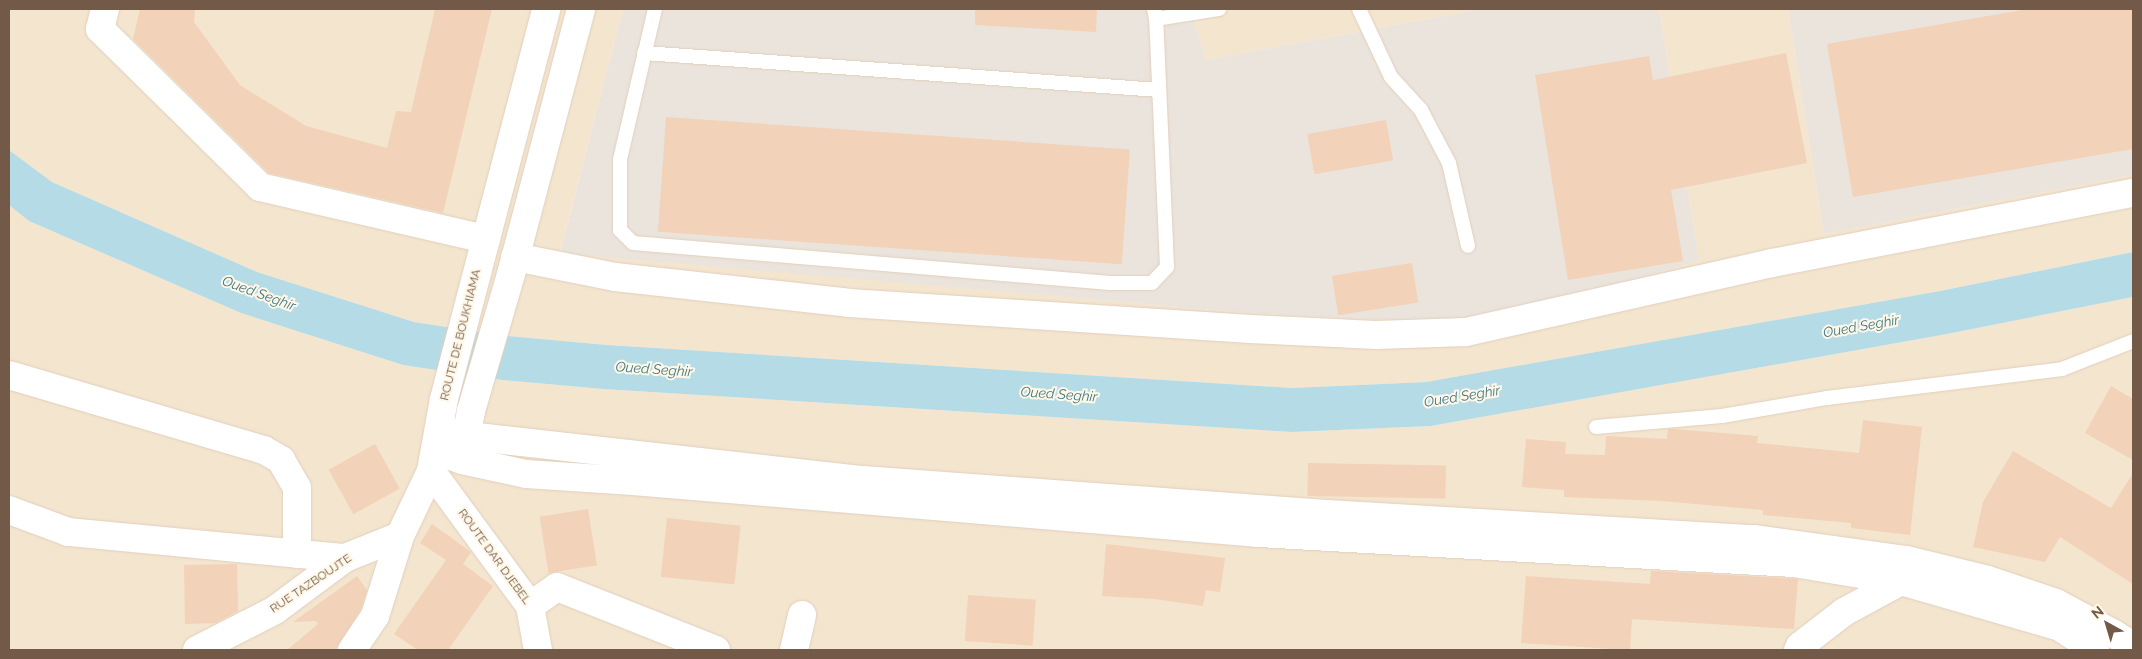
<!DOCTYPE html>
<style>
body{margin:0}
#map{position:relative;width:2142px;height:659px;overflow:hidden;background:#fcf3e1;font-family:Raleway,sans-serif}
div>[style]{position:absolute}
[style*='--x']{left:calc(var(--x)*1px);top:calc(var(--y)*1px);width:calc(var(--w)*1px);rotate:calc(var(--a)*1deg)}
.residential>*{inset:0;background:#f4e5cf}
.industrial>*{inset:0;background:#ebe4dc}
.water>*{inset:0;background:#b5dce6}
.building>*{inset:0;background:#f2d2b8;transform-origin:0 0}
.roads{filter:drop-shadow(0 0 1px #e0cfbd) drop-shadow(0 0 1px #e0cfbd)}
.service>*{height:14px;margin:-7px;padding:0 7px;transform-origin:7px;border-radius:7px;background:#fff}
.minor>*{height:28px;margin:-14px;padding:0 14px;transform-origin:14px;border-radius:14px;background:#fff}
.tertiary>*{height:28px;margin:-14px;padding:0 14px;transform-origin:14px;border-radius:14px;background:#fff}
span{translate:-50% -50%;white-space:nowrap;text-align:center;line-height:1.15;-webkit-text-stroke:4px #fff7e7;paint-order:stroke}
.street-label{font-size:12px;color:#735948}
.water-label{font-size:14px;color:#417987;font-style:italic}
.frame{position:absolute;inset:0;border:10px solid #735948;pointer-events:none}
.north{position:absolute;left:2082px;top:599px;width:50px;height:50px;-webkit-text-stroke:4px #fff7e7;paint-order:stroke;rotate:321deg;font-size:14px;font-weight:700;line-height:20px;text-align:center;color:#735948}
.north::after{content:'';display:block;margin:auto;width:18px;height:22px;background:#735948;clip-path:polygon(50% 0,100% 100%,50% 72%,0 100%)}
</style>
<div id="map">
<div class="residential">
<i style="clip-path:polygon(9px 9px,623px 9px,560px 252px,1258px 314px,1474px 324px,1699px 261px,1659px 9px,1788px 9px,1824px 234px,2133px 175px,2133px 252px,1940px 291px,1426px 382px,1293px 388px,607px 345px,507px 336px,414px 322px,257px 272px,52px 182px,9px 150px)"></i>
<i style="clip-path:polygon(1190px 9px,1481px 9px,1206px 60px)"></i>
<i style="clip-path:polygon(9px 205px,29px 221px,241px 313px,403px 365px,502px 380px,603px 389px,1292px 432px,1431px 426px,1947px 334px,2133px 297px,2133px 650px,9px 650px)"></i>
</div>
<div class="industrial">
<i style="clip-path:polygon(623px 9px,1190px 9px,1206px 60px,1481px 9px,1659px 9px,1699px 261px,1474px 324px,1258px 314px,560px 253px)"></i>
<i style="clip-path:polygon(1788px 9px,2133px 9px,2133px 175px,1824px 234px)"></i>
</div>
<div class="water">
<i style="clip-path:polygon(9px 150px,52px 182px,257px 272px,414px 322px,507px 336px,607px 345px,1293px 388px,1426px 382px,1940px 291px,2133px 252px,2133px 297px,1947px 334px,1431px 426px,1292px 432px,603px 389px,502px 380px,403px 365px,241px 313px,29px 221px,9px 205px)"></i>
</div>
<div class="building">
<i style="clip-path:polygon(140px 9px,195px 9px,194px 22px,240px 85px,306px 126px,387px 148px,396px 111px,411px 112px,435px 9px,492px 9px,443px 213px,269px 173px,133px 39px)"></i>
<i style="clip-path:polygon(975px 9px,1097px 9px,1096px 32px,975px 25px)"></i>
<i style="clip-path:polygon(2028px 9px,2133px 9px,2133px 149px,1853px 197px,1827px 44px)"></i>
<i style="clip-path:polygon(1786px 53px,1807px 163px,1671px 190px,1683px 261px,1568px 280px,1535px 75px,1649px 56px,1653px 80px)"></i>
<i style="left:666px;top:117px;width:465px;height:115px;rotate:4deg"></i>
<i style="left:1386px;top:120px;width:41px;height:80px;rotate:80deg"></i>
<i style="left:1412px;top:263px;width:40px;height:81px;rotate:81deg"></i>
<i style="clip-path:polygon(2111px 386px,2133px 399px,2133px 460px,2085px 433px)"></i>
<i style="clip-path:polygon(1863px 420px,1922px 427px,1910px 535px,1851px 528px,1851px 523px,1763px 515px,1763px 510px,1662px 501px,1564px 497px,1564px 490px,1522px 487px,1526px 439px,1566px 442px,1565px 454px,1605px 455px,1606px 436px,1667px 439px,1668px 429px,1674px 429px,1758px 436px,1757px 443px,1859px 453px)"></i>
<i style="left:375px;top:444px;width:51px;height:53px;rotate:61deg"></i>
<i style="clip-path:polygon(2013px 451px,2111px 508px,2133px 473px,2133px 584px,2060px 537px,2045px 562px,1973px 547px,1983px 502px)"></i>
<i style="left:1308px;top:463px;width:138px;height:33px;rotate:1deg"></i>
<i style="left:588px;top:509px;width:57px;height:49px;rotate:81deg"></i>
<i style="left:667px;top:518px;width:74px;height:59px;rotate:6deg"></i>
<i style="clip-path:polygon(432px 524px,471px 552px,463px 564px,493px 586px,448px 650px,418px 650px,394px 634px,446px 560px,420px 543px)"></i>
<i style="clip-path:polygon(1106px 544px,1225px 558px,1220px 592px,1206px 590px,1203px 606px,1155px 599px,1102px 596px)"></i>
<i style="clip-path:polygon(237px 564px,238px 611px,215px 623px,185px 624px,184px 565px)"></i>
<i style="clip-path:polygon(1651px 571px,1798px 579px,1794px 629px,1632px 619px,1630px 650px,1521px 643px,1526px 576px,1650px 584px)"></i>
<i style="clip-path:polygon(357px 576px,367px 590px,361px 609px,337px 648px,334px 650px,287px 650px,318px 624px,316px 621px,293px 622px)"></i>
<i style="left:968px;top:595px;width:68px;height:46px;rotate:4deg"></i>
</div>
<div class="roads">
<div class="service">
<i style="--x:655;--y:9;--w:154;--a:103.1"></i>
<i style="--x:620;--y:159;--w:71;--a:90"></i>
<i style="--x:620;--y:230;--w:18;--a:45"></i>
<i style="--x:633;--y:243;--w:479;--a:4.8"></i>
<i style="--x:1110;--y:283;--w:42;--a:0"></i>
<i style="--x:1152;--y:283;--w:22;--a:-47"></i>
<i style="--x:1167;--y:267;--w:248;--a:-92.5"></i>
<i style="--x:1156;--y:19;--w:10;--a:-101"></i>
<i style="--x:1359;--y:9;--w:75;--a:64.8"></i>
<i style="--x:1391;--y:77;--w:45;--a:47.7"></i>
<i style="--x:1421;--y:110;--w:60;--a:62.2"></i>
<i style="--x:1449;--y:163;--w:85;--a:77.1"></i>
<i style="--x:1156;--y:19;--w:64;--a:-9"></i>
<i style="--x:644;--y:53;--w:516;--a:4.11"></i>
<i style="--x:1596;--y:427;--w:126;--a:-5"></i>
<i style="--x:1722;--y:416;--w:107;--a:-9.7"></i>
<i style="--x:1827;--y:398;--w:237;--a:-7"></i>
<i style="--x:2062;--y:369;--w:76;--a:-21.5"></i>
</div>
<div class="minor">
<i style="--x:105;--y:9;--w:21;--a:104"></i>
<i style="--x:100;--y:29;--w:225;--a:44.6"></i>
<i style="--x:260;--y:187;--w:232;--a:13"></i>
<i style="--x:515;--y:257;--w:102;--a:11.3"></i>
<i style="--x:615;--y:277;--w:235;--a:6.3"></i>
<i style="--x:849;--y:303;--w:402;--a:3.7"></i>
<i style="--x:1250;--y:329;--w:126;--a:2.7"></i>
<i style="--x:1376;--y:335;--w:90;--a:-1.9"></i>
<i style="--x:1466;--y:332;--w:314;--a:-12.7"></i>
<i style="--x:1772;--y:263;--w:368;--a:-11"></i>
<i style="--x:9;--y:375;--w:266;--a:16.4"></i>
<i style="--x:264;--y:450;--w:20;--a:30"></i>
<i style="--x:281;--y:460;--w:32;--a:60"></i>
<i style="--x:297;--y:488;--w:66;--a:90"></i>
<i style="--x:9;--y:510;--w:63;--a:20.4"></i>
<i style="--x:68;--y:532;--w:278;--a:5.4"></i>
<i style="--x:530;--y:606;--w:33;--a:-35"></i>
<i style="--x:557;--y:587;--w:171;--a:21.6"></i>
<i style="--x:197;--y:650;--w:88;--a:-27.1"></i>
<i style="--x:275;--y:610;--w:87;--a:-36.6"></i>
<i style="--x:345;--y:558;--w:59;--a:-21.8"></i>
<i style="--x:794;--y:650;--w:36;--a:-77"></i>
<i style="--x:1798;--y:650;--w:4;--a:-63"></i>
<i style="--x:1800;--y:646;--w:56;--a:-37.7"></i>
<i style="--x:1844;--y:612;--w:65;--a:-28.5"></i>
</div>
<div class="tertiary">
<i style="--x:440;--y:430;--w:29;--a:12"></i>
<i style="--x:468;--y:436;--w:397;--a:6.4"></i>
<i style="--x:863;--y:480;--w:450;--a:4.2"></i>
<i style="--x:1312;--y:513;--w:444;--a:3.4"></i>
<i style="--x:1755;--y:539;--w:153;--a:7.9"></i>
<i style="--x:1907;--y:560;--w:83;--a:13.9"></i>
<i style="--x:1988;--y:580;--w:72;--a:18.7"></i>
<i style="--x:2056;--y:603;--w:66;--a:28.1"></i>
<i style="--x:2114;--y:634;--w:22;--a:32"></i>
<i style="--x:436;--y:451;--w:28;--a:19"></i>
<i style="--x:462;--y:460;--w:66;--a:12.3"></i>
<i style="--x:526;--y:474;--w:107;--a:3.7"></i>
<i style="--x:633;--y:481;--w:628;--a:4.75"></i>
<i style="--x:1259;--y:533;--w:536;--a:3.21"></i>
<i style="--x:1794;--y:563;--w:109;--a:9.5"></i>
<i style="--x:1901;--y:581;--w:166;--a:16.1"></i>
<i style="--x:2060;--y:627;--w:42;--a:33.3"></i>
<i style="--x:463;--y:454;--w:44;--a:-79.5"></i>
<i style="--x:471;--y:411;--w:143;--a:-73.7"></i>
<i style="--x:511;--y:274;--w:274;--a:-75.2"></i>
<i style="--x:431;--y:471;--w:167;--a:53.7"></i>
<i style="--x:530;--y:606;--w:45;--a:79.7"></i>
<i style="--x:352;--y:650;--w:41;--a:-55.9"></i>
<i style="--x:375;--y:616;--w:84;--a:-72.6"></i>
<i style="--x:400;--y:536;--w:72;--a:-64.5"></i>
<i style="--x:431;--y:471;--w:73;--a:-79.8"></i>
<i style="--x:444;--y:399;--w:403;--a:-75.3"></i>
</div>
</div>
<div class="street-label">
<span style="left:461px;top:335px;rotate:-76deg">ROUTE DE BOUKHIAMA</span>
<span style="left:494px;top:557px;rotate:54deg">ROUTE DAR DJEBEL</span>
<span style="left:311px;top:584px;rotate:-34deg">RUE TAZBOUJTE</span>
</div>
<div class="water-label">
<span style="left:259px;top:293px;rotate:20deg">Oued Seghir</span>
<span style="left:1861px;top:326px;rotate:-10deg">Oued Seghir</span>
<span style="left:654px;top:369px;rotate:4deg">Oued Seghir</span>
<span style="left:1059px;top:394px;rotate:4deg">Oued Seghir</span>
<span style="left:1462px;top:396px;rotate:-9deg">Oued Seghir</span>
</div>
<div class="frame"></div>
<div class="north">N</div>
</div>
